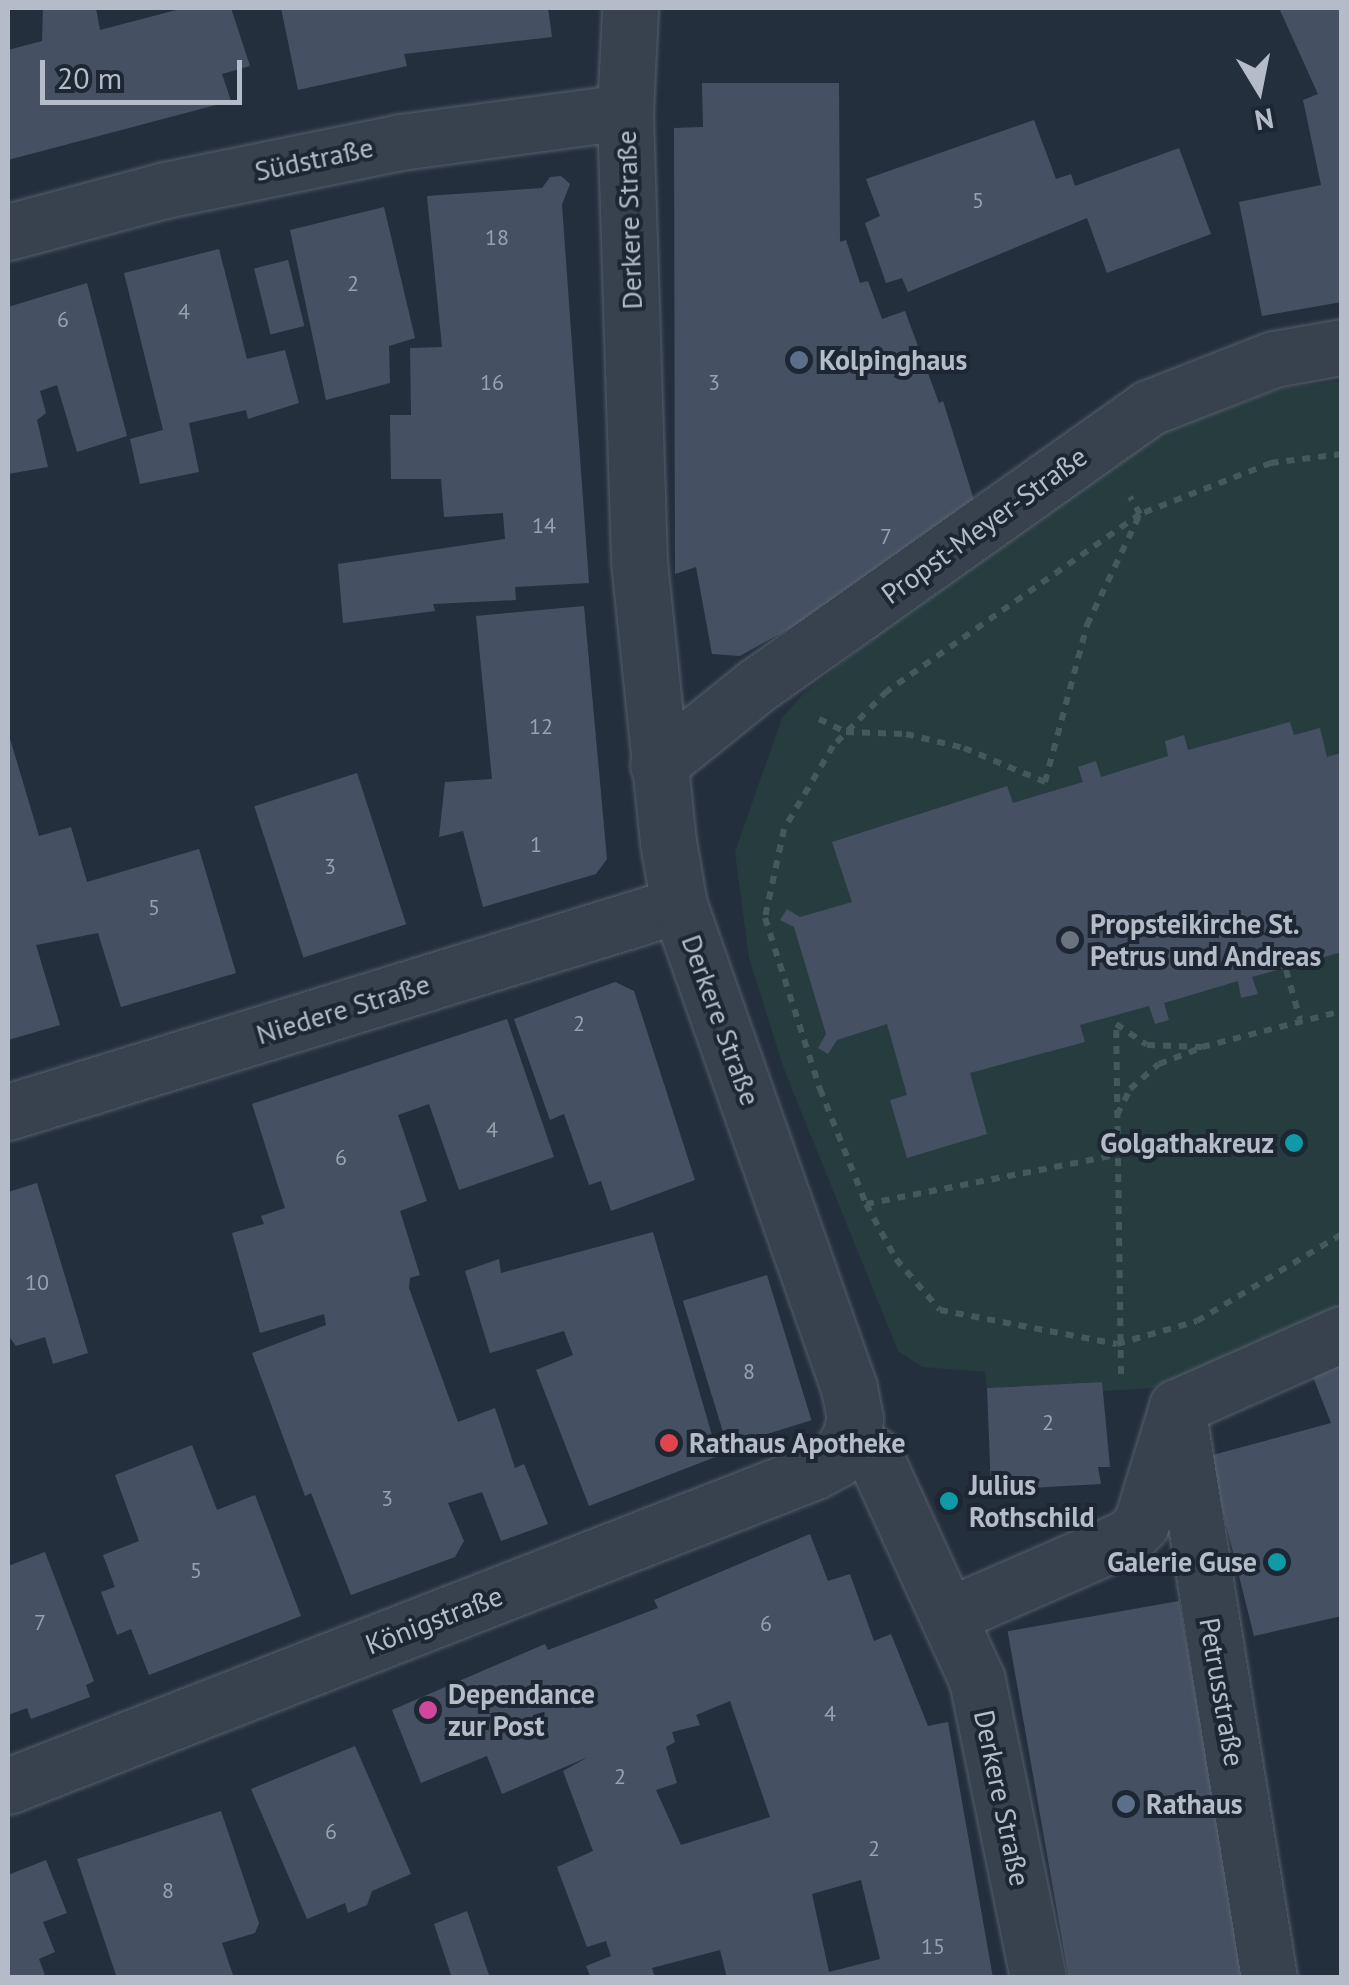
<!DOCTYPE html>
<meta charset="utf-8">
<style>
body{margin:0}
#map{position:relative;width:1349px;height:1985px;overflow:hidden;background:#242f3e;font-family:"PT Sans",sans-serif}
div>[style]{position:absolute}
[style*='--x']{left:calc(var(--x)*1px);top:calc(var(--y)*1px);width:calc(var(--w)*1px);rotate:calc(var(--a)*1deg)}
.green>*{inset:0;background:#263c3f}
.building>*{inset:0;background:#455162;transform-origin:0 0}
.path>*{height:6px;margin-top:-3px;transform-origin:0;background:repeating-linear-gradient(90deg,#44595c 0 8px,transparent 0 16px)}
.roads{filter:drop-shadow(0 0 2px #565f6c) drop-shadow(0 0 2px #565f6c)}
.minor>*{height:55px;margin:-27.5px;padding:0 27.5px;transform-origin:27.5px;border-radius:27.5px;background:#38414e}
.dots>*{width:28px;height:28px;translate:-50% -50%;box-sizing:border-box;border:5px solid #1d2633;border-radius:50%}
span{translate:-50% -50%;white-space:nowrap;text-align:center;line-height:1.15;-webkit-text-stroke:8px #1d2633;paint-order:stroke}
.number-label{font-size:22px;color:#98a1af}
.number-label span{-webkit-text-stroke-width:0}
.street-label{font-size:28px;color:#b4bcc9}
.poi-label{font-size:28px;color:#b4bcc9;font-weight:700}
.left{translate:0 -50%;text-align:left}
.right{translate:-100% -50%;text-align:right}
.frame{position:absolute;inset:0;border:10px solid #b4bcc9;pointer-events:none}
.north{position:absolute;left:1209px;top:40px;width:100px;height:100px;-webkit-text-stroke:8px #1d2633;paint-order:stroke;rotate:170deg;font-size:28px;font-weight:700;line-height:40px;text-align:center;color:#b4bcc9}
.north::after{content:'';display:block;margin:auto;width:35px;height:45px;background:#b4bcc9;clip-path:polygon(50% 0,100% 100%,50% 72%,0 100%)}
.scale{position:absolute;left:40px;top:60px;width:202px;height:45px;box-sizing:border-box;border:5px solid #b4bcc9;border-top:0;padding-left:12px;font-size:30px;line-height:35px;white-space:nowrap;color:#b4bcc9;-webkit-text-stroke:8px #1d2633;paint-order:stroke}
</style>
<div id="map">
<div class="green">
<i style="clip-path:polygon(1341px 381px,1341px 1307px,1154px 1388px,1103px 1391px,1101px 1382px,987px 1388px,985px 1372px,922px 1367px,898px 1351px,784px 1069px,749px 958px,735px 852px,782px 718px,803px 694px,947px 579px,1156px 434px,1282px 388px)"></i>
</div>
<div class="building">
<i style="clip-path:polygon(43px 8px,96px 8px,100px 30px,184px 8px,231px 8px,250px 66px,222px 74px,231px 101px,8px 160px,8px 50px,42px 41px)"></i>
<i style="clip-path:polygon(281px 8px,548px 8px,552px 37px,404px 54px,407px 66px,298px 90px)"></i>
<i style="clip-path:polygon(1279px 8px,1342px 8px,1342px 302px,1262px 316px,1239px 202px,1321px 185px,1303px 100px,1318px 94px)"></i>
<i style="clip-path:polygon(702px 83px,839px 83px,840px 242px,846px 240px,860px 283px,868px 281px,882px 319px,905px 311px,939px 403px,943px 401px,974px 500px,849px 595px,740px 656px,712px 654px,696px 567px,675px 574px,674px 128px,703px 127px)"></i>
<i style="clip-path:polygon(1034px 120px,1056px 179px,1071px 174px,1075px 186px,1179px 148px,1211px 234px,1107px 273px,1087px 218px,908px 292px,902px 278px,886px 283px,865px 223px,880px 216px,866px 179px)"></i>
<i style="clip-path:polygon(561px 176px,570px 184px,562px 205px,589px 583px,515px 587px,516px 600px,433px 604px,435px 611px,343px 623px,338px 564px,505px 539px,503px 513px,444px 517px,441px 479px,391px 479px,390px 415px,411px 415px,410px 348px,442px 347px,427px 196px,542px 188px,550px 177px)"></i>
<i style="clip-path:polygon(384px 207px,415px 338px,389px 346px,390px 383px,326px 400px,290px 230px)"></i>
<i style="clip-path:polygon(219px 249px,247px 359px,285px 350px,299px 403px,248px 419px,246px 410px,189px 423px,199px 472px,140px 484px,130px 439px,163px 430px,124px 273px)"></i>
<i style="left:288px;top:260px;width:68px;height:35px;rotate:76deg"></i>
<i style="clip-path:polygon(87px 283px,127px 436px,77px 452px,57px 385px,40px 391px,46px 413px,37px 420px,48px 467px,8px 474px,8px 307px)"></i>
<i style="clip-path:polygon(584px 606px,607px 859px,596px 874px,483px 907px,463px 831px,439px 837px,445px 782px,492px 779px,476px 616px)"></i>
<i style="clip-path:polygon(1290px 722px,1294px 735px,1320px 728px,1327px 757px,1342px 753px,1342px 952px,1252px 977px,1258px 994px,1241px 998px,1238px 981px,1164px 1003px,1169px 1020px,1155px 1024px,1149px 1006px,1080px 1025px,1085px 1042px,970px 1073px,987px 1134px,907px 1158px,890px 1100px,907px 1095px,887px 1024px,837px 1040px,828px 1054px,818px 1048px,826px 1034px,794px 927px,780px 920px,787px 909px,800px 917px,852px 902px,832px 842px,1007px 786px,1013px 803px,1083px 782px,1078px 767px,1096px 761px,1101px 777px,1168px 756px,1165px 741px,1184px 735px,1188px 750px)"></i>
<i style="clip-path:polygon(8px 732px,39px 836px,71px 827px,87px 882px,199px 849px,236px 973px,121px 1007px,98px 933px,36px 945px,60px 1025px,8px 1040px)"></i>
<i style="left:357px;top:773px;width:159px;height:108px;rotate:72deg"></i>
<i style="clip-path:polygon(615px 982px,634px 991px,695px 1180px,611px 1211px,601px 1181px,589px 1185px,564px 1114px,550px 1120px,514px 1019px)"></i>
<i style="clip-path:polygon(507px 1019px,554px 1157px,459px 1190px,429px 1104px,398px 1115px,427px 1201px,400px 1211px,420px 1275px,410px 1278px,409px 1288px,458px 1422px,495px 1408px,515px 1468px,524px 1464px,548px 1524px,501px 1541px,482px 1492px,448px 1503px,464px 1541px,455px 1557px,351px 1595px,311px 1493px,305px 1496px,252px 1353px,326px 1325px,324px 1314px,260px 1333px,232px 1233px,264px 1224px,261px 1216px,285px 1208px,252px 1104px)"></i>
<i style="clip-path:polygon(37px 1183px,88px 1353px,53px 1364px,45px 1337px,16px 1346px,8px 1335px,8px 1192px)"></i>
<i style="clip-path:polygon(653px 1232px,718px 1456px,589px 1506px,536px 1370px,573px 1355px,564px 1331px,490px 1353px,465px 1271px,499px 1259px,501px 1273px)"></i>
<i style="left:767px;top:1275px;width:152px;height:88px;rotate:73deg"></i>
<i style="clip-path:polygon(1342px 1357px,1342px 1616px,1254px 1636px,1209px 1456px,1331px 1423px,1310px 1369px)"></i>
<i style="clip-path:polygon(1102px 1382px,1110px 1467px,1098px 1467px,1101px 1484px,991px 1490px,987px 1388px)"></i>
<i style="clip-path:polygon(192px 1445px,217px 1510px,255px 1495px,301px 1616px,149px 1675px,131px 1629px,117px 1635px,101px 1592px,115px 1587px,103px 1555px,139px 1541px,115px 1475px)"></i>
<i style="clip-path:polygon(evenodd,810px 1534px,828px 1581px,850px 1574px,874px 1641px,891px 1634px,928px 1726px,948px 1722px,993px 1978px,727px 1978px,720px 1950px,652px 1968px,655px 1978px,591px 1978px,586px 1966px,611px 1956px,606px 1941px,587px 1947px,557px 1867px,593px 1851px,563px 1771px,588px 1757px,502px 1794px,487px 1756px,421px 1783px,392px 1710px,545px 1644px,548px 1650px,658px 1608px,654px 1600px,810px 1534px,730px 1701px,770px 1817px,681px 1845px,656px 1790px,677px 1783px,666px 1747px,675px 1742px,672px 1732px,700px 1725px,696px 1715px,730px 1701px,810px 1534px,861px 1880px,880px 1959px,829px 1972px,812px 1894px,861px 1880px)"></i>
<i style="clip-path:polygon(45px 1552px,94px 1681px,86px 1685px,90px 1697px,31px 1719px,27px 1708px,8px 1715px,8px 1566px)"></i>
<i style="left:1179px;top:1601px;width:383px;height:174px;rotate:80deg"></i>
<i style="clip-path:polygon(355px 1746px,411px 1874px,372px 1891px,367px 1905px,348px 1913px,345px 1903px,307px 1919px,251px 1789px)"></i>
<i style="clip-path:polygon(221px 1811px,259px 1923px,255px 1933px,222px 1943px,234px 1978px,117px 1978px,77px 1859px)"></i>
<i style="clip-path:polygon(46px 1860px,67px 1913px,43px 1922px,55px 1952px,39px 1959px,46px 1978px,8px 1978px,8px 1875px)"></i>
<i style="clip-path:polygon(467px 1911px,490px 1978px,452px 1978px,434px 1924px)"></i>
</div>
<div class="path">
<i style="--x:1342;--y:454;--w:72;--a:172.8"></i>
<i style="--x:1271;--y:463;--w:141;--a:158.7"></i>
<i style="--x:1140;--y:514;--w:309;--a:145"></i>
<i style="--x:887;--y:691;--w:77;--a:134.5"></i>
<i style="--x:833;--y:746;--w:96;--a:120.6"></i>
<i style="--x:784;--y:829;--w:91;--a:102.1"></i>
<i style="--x:765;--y:918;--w:180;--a:72.2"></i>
<i style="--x:820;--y:1089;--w:124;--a:68.2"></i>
<i style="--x:866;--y:1204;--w:63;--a:61.4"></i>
<i style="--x:896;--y:1259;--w:67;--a:49.2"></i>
<i style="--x:940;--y:1310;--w:180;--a:10.9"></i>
<i style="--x:1117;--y:1344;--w:83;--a:-16"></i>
<i style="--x:1197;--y:1321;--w:169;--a:-31"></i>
<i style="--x:819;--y:719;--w:30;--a:26"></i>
<i style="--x:846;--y:732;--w:60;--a:1.9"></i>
<i style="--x:906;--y:734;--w:60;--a:13.6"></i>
<i style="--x:964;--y:748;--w:88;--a:22.8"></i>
<i style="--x:1045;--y:782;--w:163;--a:-75"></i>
<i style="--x:1087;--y:625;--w:123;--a:-64.5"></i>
<i style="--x:1140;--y:514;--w:20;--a:-120"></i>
<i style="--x:1286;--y:970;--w:51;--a:74.1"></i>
<i style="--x:1117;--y:1115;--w:29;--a:-63"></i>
<i style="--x:1130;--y:1089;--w:38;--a:-41"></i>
<i style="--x:1159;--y:1064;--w:40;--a:-21"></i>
<i style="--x:866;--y:1204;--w:254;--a:-11.1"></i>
<i style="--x:1121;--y:1374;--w:350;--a:-90.8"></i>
<i style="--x:1116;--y:1024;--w:37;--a:34"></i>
<i style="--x:1147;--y:1045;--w:55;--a:2.1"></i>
<i style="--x:1202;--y:1047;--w:145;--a:-14.4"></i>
</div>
<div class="roads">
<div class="minor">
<i style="--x:8;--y:232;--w:163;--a:-15"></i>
<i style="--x:165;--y:190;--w:240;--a:-11.5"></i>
<i style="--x:400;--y:142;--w:227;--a:-7.6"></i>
<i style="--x:658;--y:765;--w:126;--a:-38.9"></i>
<i style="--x:756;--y:686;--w:481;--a:-35.3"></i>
<i style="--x:1148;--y:408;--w:135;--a:-21.3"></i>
<i style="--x:1274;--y:359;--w:69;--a:-10"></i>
<i style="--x:8;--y:1112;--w:702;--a:-17.14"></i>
<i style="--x:1177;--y:1407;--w:578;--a:80.85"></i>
<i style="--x:849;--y:1439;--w:30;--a:33"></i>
<i style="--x:874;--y:1455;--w:247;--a:65.4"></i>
<i style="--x:977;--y:1680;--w:304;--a:78.4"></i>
<i style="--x:952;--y:1614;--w:192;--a:-23.6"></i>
<i style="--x:1128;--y:1537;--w:18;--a:-45"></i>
<i style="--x:1141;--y:1524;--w:122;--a:-72.9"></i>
<i style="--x:1177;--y:1407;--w:180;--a:-23.9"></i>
<i style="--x:8;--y:1786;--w:864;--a:-21.31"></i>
<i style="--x:813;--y:1472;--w:27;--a:-28"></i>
<i style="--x:837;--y:1459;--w:23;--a:-59"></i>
<i style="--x:849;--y:1439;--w:21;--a:-73"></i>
<i style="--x:855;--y:1419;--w:32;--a:-101"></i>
<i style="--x:849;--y:1388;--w:512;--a:-109.39"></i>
<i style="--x:679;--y:905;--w:64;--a:-99.9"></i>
<i style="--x:668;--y:842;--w:283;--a:-95.9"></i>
<i style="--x:639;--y:560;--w:448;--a:-91.8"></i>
<i style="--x:625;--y:112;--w:104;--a:-87.2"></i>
</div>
</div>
<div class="dots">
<i style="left:799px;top:360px;background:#5c6f8a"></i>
<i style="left:1070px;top:940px;background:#6b7280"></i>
<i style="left:1294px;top:1143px;background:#0f9aa8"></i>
<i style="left:669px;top:1443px;background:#e0444e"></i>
<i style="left:949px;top:1501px;background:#0f9aa8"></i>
<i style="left:1277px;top:1562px;background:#0f9aa8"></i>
<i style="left:428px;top:1710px;background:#d1479c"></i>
<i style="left:1126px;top:1804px;background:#5c6f8a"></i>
</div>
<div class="number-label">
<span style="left:978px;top:201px">5</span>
<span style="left:497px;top:238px">18</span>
<span style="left:353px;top:284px">2</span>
<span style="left:184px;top:312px">4</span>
<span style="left:63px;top:320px">6</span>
<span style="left:492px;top:383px">16</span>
<span style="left:714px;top:383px">3</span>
<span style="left:544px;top:526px">14</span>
<span style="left:886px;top:537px">7</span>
<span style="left:541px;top:727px">12</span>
<span style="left:536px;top:845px">1</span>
<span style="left:330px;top:867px">3</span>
<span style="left:154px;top:908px">5</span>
<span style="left:579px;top:1024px">2</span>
<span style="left:492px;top:1130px">4</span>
<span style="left:341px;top:1158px">6</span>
<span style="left:37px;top:1283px">10</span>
<span style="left:749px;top:1372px">8</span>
<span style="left:1048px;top:1423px">2</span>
<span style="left:387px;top:1499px">3</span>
<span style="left:196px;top:1571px">5</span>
<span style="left:40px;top:1623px">7</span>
<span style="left:766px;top:1624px">6</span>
<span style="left:830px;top:1714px">4</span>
<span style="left:620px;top:1777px">2</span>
<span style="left:331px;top:1832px">6</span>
<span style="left:874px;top:1849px">2</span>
<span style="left:168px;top:1891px">8</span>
<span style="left:933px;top:1947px">15</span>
</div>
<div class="street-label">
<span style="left:314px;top:159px;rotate:-12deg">Südstraße</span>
<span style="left:629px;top:220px;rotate:-92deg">Derkere Straße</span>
<span style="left:984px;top:525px;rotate:-36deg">Propst-Meyer-Straße</span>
<span style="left:343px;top:1009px;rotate:-17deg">Niedere Straße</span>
<span style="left:721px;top:1020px;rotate:70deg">Derkere Straße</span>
<span style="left:434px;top:1620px;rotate:-21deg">Königstraße</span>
<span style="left:1222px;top:1692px;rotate:80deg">Petrusstraße</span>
<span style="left:1002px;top:1798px;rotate:78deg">Derkere Straße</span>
</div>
<div class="poi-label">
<span class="left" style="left:819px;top:360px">Kolpinghaus</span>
<span class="left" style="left:1090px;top:940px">Propsteikirche St.<br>Petrus und Andreas</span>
<span class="right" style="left:1274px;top:1143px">Golgathakreuz</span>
<span class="left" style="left:689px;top:1443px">Rathaus Apotheke</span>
<span class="left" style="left:969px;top:1501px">Julius<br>Rothschild</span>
<span class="right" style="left:1257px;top:1562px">Galerie Guse</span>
<span class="left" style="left:448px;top:1710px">Dependance<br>zur Post</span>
<span class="left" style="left:1146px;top:1804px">Rathaus</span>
</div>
<div class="frame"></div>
<div class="north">N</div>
<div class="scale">20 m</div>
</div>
